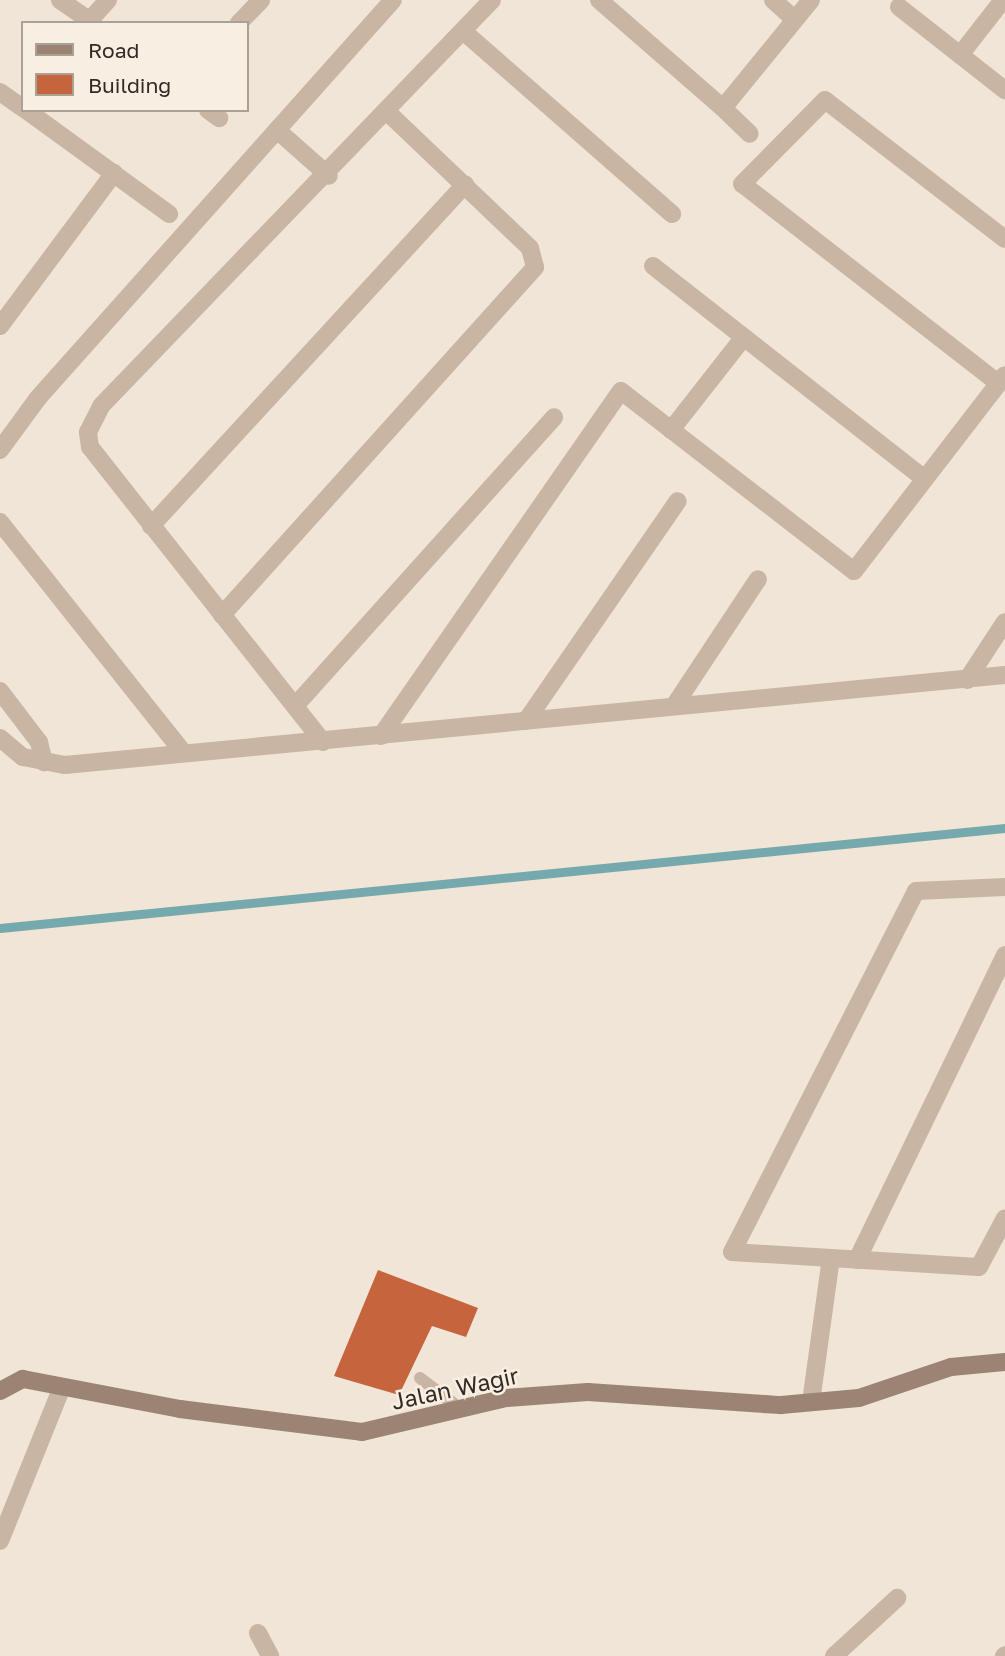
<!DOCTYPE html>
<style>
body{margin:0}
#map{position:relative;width:1005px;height:1656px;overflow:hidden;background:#f0e5d6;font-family:"Golos Text",sans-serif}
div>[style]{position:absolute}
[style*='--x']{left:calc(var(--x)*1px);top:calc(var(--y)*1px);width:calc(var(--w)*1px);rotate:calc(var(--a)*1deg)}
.stream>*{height:9px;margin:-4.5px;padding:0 4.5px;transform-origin:4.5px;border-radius:4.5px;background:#75a9ad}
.building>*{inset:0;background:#c6643e}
.lane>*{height:12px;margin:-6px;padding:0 6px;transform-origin:6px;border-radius:6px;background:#c8b5a3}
.street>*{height:18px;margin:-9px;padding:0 9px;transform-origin:9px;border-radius:9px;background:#c8b5a3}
.secondary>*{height:18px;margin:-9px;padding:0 9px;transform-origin:9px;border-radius:9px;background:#9b8474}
span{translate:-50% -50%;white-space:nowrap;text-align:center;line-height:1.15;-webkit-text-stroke:5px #f8efe2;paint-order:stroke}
.street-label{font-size:23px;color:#332a25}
.legend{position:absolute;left:21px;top:21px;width:228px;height:91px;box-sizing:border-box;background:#f8efe2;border:2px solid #a9a096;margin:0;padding:9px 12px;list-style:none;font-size:21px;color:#332a25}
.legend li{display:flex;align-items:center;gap:14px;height:35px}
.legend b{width:35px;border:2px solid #a9a096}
</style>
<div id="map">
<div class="stream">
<i style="--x:0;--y:928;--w:1010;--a:-5.68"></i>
</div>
<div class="building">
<i style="clip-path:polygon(378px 1270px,478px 1308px,466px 1337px,432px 1326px,399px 1395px,334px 1376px)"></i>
</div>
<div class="lane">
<i style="--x:420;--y:1378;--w:53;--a:37.3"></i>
</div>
<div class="street">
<i style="--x:60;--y:0;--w:40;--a:34.9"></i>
<i style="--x:599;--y:0;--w:164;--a:41.1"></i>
<i style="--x:723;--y:108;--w:139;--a:-50.8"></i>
<i style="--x:773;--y:0;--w:28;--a:42"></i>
<i style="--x:899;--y:7;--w:135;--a:38.1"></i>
<i style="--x:90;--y:20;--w:27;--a:-48"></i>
<i style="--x:239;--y:23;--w:32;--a:-46"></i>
<i style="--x:463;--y:31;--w:278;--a:41.2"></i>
<i style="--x:960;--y:55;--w:70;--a:-52"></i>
<i style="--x:0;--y:92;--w:28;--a:35"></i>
<i style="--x:723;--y:108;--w:37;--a:44"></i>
<i style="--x:26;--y:110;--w:177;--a:36"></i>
<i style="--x:208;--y:110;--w:14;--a:36"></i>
<i style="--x:277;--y:130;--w:69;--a:41.5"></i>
<i style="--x:653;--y:266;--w:345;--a:38.1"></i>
<i style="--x:0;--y:326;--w:191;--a:-53.3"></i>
<i style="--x:998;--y:383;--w:324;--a:-142.1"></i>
<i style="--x:742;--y:184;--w:118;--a:-45.3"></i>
<i style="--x:825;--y:100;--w:227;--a:37.7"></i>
<i style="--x:671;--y:430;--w:118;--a:-51.9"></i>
<i style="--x:0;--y:450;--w:64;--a:-53.8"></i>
<i style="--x:38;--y:398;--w:533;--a:-48.27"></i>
<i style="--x:0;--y:522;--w:294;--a:51.5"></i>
<i style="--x:151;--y:526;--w:464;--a:-47.4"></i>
<i style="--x:222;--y:615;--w:468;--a:-48"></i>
<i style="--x:535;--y:267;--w:20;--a:-105"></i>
<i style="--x:530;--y:248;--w:196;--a:-136.4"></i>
<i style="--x:967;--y:680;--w:69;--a:-56.8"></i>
<i style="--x:0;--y:691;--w:64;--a:52.6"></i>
<i style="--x:39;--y:742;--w:21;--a:76"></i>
<i style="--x:295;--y:706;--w:388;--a:-48.1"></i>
<i style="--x:674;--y:706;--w:152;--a:-56.5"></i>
<i style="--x:526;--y:721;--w:267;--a:-55.4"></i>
<i style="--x:381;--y:736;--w:420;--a:-55.2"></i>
<i style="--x:621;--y:391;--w:294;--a:37.7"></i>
<i style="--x:854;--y:571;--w:247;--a:-52.4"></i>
<i style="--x:0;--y:738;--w:30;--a:40"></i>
<i style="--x:23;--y:757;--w:43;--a:10.8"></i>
<i style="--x:65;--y:765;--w:944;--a:-5.47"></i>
<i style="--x:323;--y:742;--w:376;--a:-128.3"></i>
<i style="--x:90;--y:447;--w:15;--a:-98"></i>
<i style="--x:88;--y:432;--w:30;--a:-63"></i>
<i style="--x:102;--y:405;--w:562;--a:-46.08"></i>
<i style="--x:1005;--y:887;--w:89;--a:177.4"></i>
<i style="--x:916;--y:891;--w:405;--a:117"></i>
<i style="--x:732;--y:1252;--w:247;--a:3.5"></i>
<i style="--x:979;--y:1267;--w:55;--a:-62"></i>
<i style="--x:857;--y:1260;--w:339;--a:-64.1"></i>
<i style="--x:811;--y:1402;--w:145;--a:-82.1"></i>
<i style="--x:0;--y:1541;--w:164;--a:-68.1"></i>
<i style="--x:258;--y:1633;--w:26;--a:62"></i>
<i style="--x:834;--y:1656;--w:86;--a:-42.6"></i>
<i style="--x:1004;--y:1656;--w:1;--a:-45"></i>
</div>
<div class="secondary">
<i style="--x:0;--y:1391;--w:26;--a:-28"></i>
<i style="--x:23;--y:1379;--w:160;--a:10.8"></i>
<i style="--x:180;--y:1409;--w:183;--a:7.2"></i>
<i style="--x:362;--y:1432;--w:148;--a:-13.3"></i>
<i style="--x:506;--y:1398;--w:82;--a:-4.2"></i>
<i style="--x:588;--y:1392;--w:193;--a:3.9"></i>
<i style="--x:781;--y:1405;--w:78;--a:-5.1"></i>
<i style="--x:859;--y:1398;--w:97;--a:-18.6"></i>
<i style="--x:951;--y:1367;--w:54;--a:-5.3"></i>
</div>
<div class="street-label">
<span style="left:455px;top:1388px;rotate:-12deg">Jalan Wagir</span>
</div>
<ul class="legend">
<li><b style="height:9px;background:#9b8474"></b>Road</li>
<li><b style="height:19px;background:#c6643e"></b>Building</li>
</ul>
</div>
